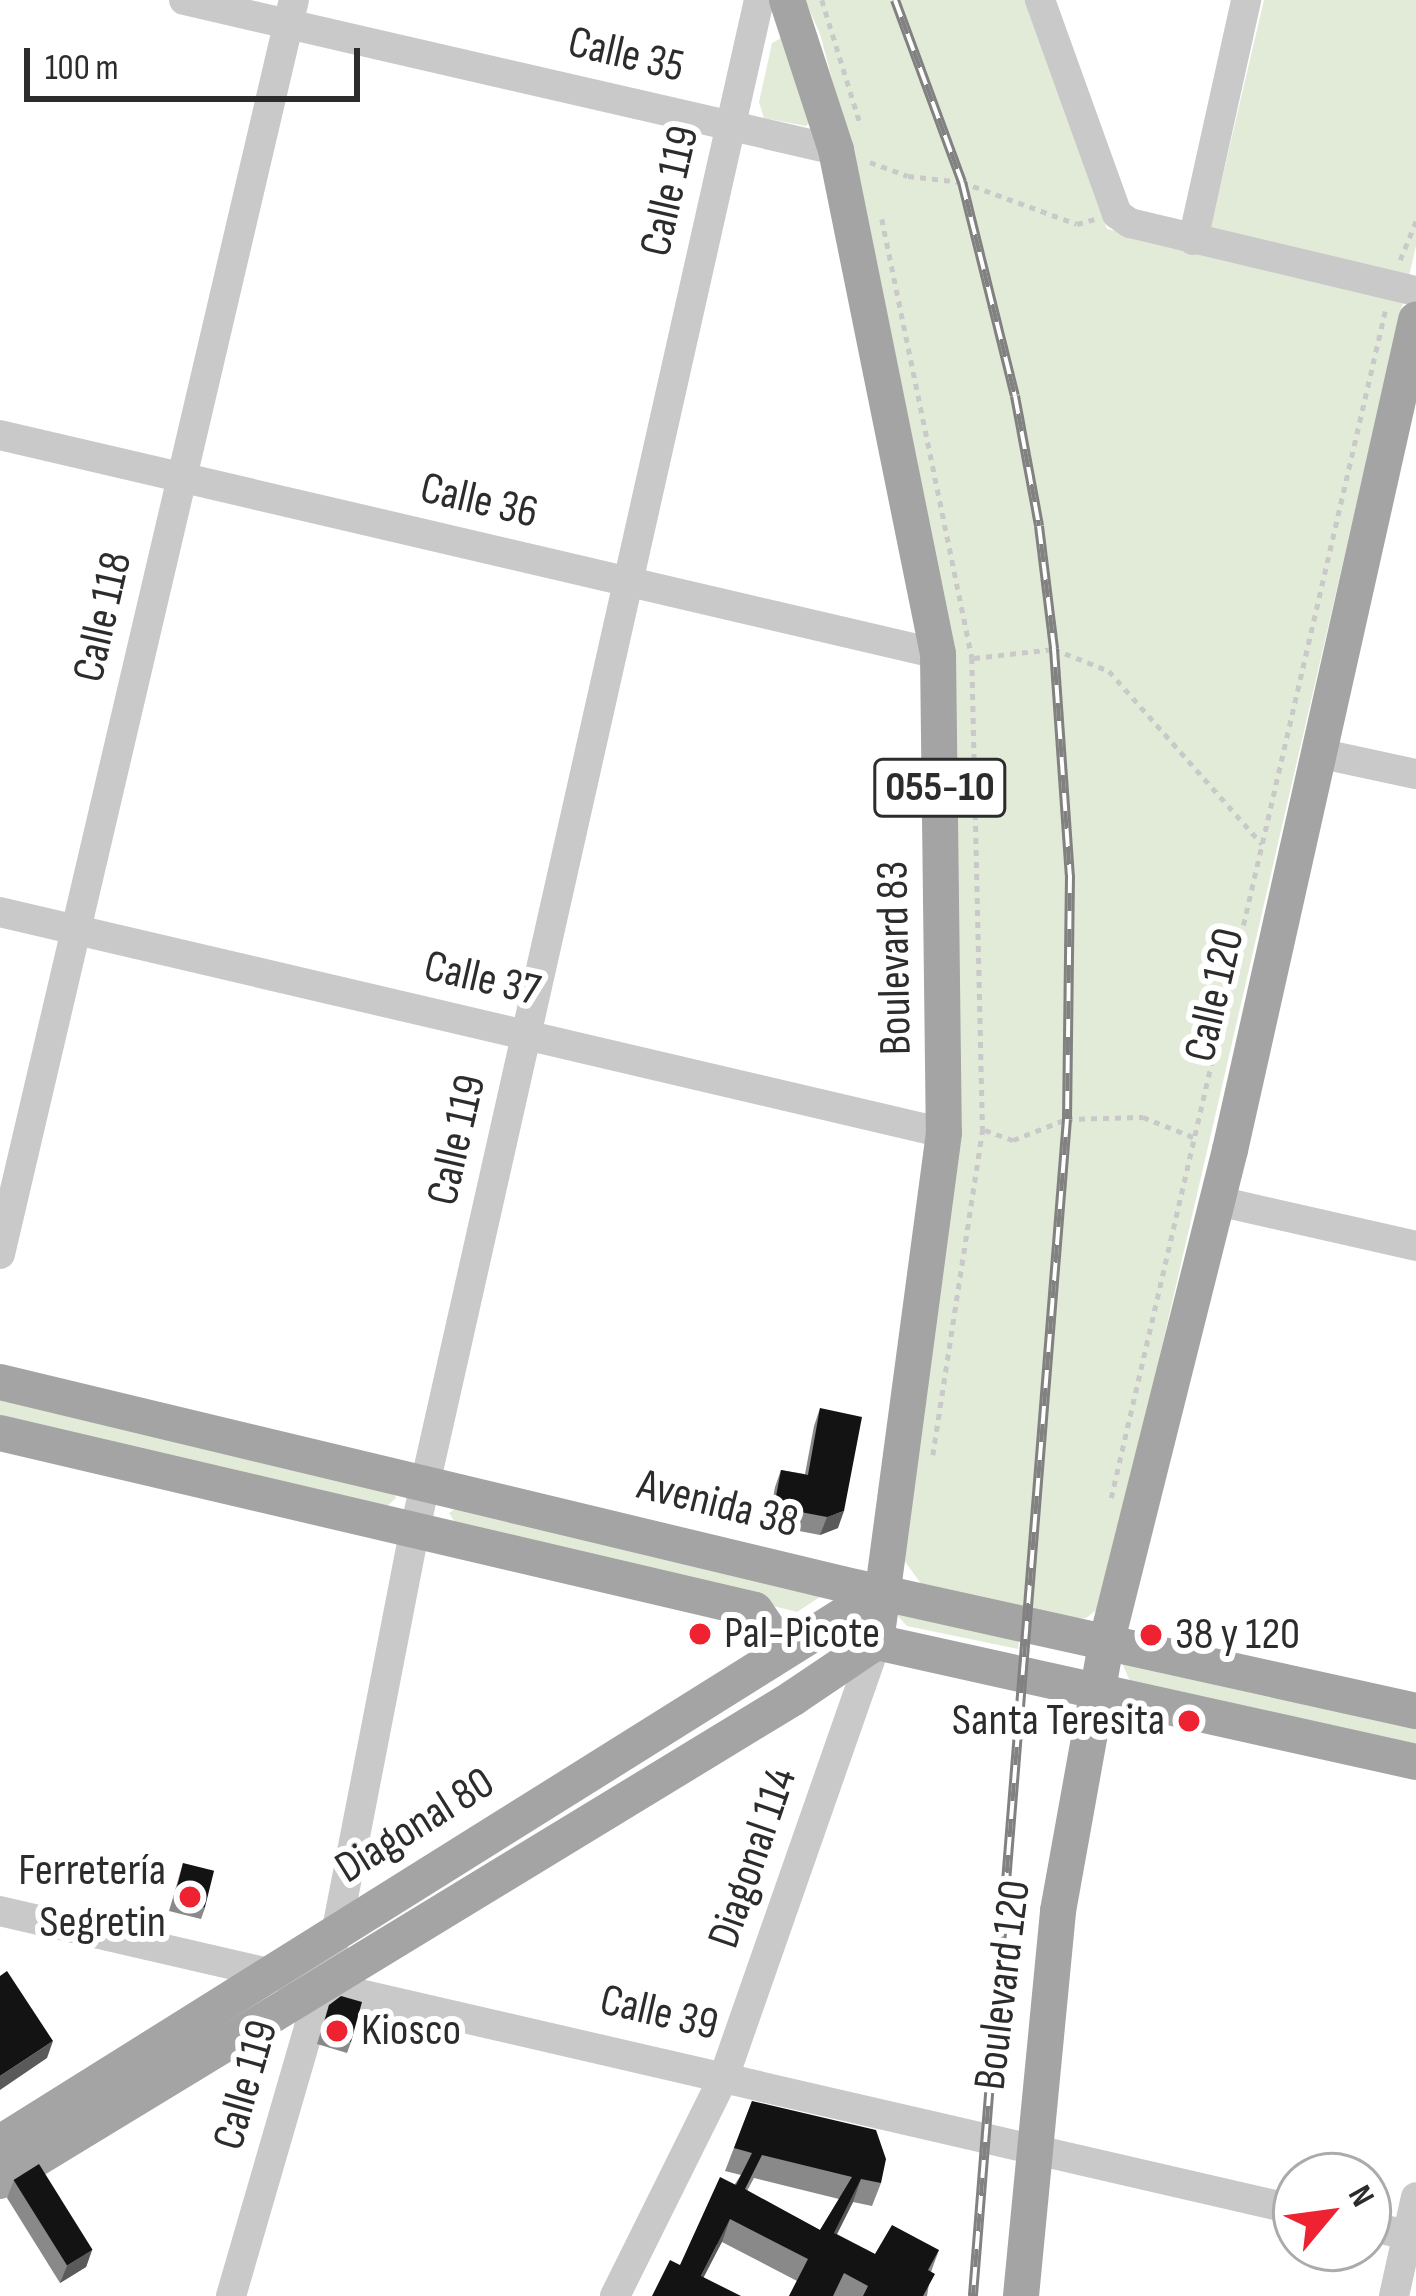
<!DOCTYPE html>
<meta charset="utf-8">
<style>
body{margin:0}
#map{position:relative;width:1416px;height:2296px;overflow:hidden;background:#fff;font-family:"Sofia Sans Condensed",sans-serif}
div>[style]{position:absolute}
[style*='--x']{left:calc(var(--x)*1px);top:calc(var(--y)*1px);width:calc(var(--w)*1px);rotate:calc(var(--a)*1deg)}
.green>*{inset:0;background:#e2ebd8}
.path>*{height:4.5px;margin-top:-2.25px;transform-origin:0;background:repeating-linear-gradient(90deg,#c9c9c9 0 6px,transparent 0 12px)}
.minor>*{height:30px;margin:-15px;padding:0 15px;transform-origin:15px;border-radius:15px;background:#c9c9c9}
.major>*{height:36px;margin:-18px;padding:0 18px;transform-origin:18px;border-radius:18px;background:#a4a4a4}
.rail>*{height:10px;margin-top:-5px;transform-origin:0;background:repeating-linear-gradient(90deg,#fff 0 18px,#818181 0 36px);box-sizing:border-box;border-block:3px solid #818181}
.wall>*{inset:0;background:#898989}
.shaded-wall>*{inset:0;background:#5a5a5a}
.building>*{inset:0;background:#131313;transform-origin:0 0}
.dots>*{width:33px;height:33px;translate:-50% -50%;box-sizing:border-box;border:6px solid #fff;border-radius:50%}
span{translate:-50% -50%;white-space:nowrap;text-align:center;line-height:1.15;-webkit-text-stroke:12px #fff;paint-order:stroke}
.shield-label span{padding:3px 9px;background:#fff;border:3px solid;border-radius:9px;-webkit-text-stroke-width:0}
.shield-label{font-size:42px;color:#2c2c2c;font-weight:700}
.street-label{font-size:45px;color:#2c2c2c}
.poi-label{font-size:45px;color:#2c2c2c}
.left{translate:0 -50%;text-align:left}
.right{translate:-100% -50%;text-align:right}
.north{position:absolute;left:1272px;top:2152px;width:120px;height:120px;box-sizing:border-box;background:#fff;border:3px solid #ababab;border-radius:50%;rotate:61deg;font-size:33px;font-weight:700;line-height:48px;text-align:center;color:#2c2c2c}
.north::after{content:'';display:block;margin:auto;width:42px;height:54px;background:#ef2231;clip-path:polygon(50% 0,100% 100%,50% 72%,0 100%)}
.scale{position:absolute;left:24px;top:48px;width:336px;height:54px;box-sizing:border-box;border:6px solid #2c2c2c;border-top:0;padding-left:15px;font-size:36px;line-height:42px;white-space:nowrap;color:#2c2c2c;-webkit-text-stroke:9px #fff;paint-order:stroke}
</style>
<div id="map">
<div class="green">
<i style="clip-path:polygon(805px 0,1025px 0,1107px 229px,1205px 251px,1264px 0,1416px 0,1416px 246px,1102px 1606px,1086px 1618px,1067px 1620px,925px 1589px,898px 1552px,961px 1129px,951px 655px,863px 195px,820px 34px)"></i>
<i style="clip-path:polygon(781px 38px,817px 116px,806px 126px,764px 118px,759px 102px,772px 43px)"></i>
<i style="clip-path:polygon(0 1391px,389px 1484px,396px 1498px,384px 1509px,0 1418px)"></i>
<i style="clip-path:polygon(463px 1503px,826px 1593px,797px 1612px,458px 1527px,449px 1513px)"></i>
<i style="clip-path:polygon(896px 1614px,1020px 1629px,1018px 1649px,907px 1626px)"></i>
<i style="clip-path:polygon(1122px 1663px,1416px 1722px,1416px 1746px,1130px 1681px)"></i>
</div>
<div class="path">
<i style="--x:822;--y:0;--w:132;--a:72.8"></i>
<i style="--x:870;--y:162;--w:40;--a:20.2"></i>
<i style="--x:908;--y:176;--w:54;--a:6.3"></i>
<i style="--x:962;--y:182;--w:122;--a:20.1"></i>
<i style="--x:1077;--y:224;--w:18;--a:-16"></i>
<i style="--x:882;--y:219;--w:448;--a:78.4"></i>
<i style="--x:972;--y:658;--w:471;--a:88.7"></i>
<i style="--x:983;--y:1129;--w:330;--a:98.7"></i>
<i style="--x:1400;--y:260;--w:42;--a:-67.7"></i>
<i style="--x:974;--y:658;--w:81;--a:-6.4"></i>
<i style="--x:1054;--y:649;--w:59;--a:21.8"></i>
<i style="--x:1109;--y:671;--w:231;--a:48.5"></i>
<i style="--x:985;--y:1130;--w:30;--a:20"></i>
<i style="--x:1013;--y:1140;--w:58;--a:-21.3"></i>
<i style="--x:1067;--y:1119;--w:76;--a:-1.5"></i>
<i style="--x:1143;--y:1117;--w:59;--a:21.8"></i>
<i style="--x:1111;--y:1498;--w:1218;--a:-77"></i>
</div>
<div class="minor">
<i style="--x:184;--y:0;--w:669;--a:12.96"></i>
<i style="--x:1040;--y:0;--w:227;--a:70.2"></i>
<i style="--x:1117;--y:214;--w:16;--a:35"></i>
<i style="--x:1130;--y:223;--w:294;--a:13.4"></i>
<i style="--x:1193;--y:240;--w:246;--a:-77.5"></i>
<i style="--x:0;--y:435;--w:963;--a:13.14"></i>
<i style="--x:1318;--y:753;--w:100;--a:12.1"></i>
<i style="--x:0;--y:912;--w:970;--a:13.18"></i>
<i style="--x:1218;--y:1201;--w:203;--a:12.8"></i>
<i style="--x:0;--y:1254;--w:1288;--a:-76.81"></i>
<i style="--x:0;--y:1911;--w:1330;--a:12.99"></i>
<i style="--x:1368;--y:2226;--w:49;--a:12.9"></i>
<i style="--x:231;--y:2296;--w:377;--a:-73.8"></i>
<i style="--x:336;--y:1934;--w:413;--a:-79"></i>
<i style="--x:415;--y:1529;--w:1567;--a:-77.32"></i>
<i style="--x:615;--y:2296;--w:248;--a:-63.6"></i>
<i style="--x:725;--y:2074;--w:458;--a:-70.7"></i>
<i style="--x:1394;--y:2296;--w:101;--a:-77.5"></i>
</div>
<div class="major">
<i style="--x:787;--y:0;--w:158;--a:71.9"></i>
<i style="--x:836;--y:150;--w:514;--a:78.56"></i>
<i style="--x:938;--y:654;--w:479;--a:89.3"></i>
<i style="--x:944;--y:1133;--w:514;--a:97.61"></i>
<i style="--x:0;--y:1382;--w:866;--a:13.49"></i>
<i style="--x:842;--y:1584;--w:588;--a:12.48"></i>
<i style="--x:0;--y:1433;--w:775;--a:13.19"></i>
<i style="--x:755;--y:1610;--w:42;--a:55.6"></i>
<i style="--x:779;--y:1645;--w:18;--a:119"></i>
<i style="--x:876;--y:1642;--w:553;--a:12.53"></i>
<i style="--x:0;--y:2143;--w:1040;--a:-32.04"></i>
<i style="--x:0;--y:2181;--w:929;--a:-31.34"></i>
<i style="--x:793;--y:1698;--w:100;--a:-34"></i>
<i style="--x:1021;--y:2296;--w:387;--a:-84.5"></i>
<i style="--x:1058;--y:1911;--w:275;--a:-79.8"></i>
<i style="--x:1107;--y:1640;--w:505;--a:-75.91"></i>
<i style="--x:1230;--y:1150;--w:851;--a:-77.37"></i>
</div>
<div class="rail">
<i style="--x:895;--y:0;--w:194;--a:69.8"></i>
<i style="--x:962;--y:182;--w:220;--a:76.1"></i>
<i style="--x:1015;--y:396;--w:132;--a:79.5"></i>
<i style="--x:1039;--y:526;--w:124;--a:83"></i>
<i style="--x:1054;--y:649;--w:227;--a:86"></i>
<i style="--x:1070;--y:875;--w:244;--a:90.7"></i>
<i style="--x:1067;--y:1119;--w:1181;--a:94.57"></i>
</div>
<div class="wall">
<i style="clip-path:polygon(820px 1408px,838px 1528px,820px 1535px,768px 1525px,775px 1487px,781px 1470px,805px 1474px,814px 1426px)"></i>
<i style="clip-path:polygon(183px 1863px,205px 1908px,201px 1919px,169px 1911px)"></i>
<i style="clip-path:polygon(329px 2005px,351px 2042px,347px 2053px,317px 2044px)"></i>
<i style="clip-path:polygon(evenodd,752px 2101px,881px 2183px,872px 2206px,853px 2202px,837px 2234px,875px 2254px,939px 2250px,931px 2272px,927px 2296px,789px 2296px,797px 2281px,722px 2242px,680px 2265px,741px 2175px,725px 2171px,752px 2101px,754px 2178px,839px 2199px,820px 2230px,747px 2191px,754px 2178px)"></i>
<i style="clip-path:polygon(14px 2180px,92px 2250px,86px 2267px,60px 2283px,7px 2198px)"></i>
</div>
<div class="shaded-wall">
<i style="clip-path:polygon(844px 1511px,838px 1528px,820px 1535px,827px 1517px)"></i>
<i style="clip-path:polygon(53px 2041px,47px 2058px,0 2090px,0 2076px)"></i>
<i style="clip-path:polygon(861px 2179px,853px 2202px,826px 2256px,834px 2233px)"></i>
<i style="clip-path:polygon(730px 2219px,722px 2242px,694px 2296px,701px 2276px)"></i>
<i style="clip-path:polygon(92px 2250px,86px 2267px,60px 2283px,67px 2266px)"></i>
</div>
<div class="building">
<i style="clip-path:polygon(820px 1408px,862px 1417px,844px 1511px,827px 1517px,774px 1507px,781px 1470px,808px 1475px)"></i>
<i style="left:183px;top:1863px;width:32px;height:38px;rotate:14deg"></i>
<i style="clip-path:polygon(7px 1971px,53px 2041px,0 2076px,0 1976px)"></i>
<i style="clip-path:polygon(341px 1996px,362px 2002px,351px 2042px,321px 2033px,329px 2005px)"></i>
<i style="clip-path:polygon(evenodd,752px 2101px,876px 2130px,886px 2159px,881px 2183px,861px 2179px,834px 2233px,875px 2254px,892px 2225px,939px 2250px,928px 2270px,935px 2274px,923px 2296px,863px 2296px,868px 2286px,844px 2273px,833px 2296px,789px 2296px,808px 2259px,730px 2219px,701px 2276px,741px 2296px,652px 2296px,670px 2260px,680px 2265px,720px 2177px,736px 2185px,752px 2153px,734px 2148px,752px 2101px,762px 2155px,852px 2177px,820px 2230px,745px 2189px,762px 2155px)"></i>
<i style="left:39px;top:2164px;width:101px;height:30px;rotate:58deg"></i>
</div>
<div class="dots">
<i style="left:700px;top:1634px;background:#ef2231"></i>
<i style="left:1151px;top:1635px;background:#ef2231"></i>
<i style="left:1189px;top:1721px;background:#ef2231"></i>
<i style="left:190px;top:1897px;background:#ef2231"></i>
<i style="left:337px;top:2031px;background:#ef2231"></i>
</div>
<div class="shield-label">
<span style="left:940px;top:788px">055-10</span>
</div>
<div class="street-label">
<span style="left:626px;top:55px;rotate:13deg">Calle 35</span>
<span style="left:670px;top:191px;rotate:-77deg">Calle 119</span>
<span style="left:479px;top:501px;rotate:13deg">Calle 36</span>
<span style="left:103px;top:617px;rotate:-77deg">Calle 118</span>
<span style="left:895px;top:958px;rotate:-91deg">Boulevard 83</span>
<span style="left:482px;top:979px;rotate:13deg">Calle 37</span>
<span style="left:1215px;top:995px;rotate:-77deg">Calle 120</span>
<span style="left:457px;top:1140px;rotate:-77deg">Calle 119</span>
<span style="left:718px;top:1504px;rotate:14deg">Avenida 38</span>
<span style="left:415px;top:1826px;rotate:-32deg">Diagonal 80</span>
<span style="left:753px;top:1858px;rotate:-71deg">Diagonal 114</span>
<span style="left:1003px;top:1985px;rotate:-83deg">Boulevard 120</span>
<span style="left:659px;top:2013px;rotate:13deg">Calle 39</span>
<span style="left:246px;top:2085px;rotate:-74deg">Calle 119</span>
</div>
<div class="poi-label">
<span class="left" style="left:724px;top:1634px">Pal-Picote</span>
<span class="left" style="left:1175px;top:1635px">38 y 120</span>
<span class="right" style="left:1165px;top:1721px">Santa Teresita</span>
<span class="right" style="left:166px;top:1897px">Ferretería<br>Segretin</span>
<span class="left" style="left:361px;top:2031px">Kiosco</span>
</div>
<div class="north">N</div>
<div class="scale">100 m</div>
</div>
